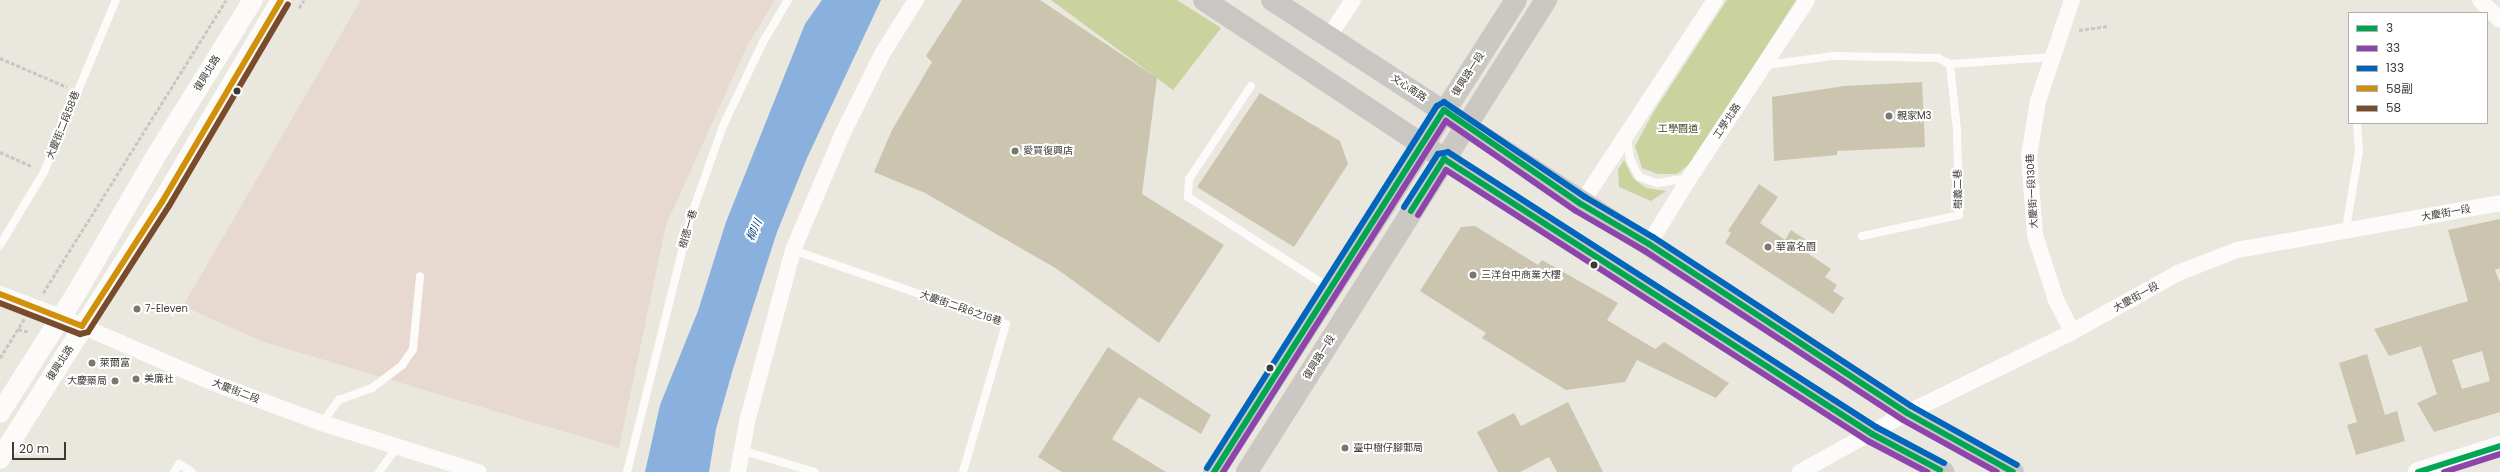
<!DOCTYPE html>
<meta charset="utf-8">
<style>
body{margin:0}
#map{position:relative;width:2500px;height:472px;overflow:hidden;background:#eae7de;font-family:Poppins,"Noto Sans TC",sans-serif}
div>[style]{position:absolute}
[style*='--x']{left:calc(var(--x)*1px);top:calc(var(--y)*1px);width:calc(var(--w)*1px);rotate:calc(var(--a)*1deg)}
.industrial>*{inset:0;background:#e7d9cf}
.green>*{inset:0;background:#cad29d}
.water>*{inset:0;background:#8ab0dd}
.building>*{inset:0;background:#cbc5af}
.path>*{height:2.5px;margin-top:-1.25px;transform-origin:0;background:repeating-linear-gradient(90deg,#c8c7c4 0 4px,transparent 0 6px)}
.service>*{height:8px;margin:-4px;padding:0 4px;transform-origin:4px;border-radius:4px;background:#fcfbfa}
.minor>*{height:16px;margin:-8px;padding:0 8px;transform-origin:8px;border-radius:8px;background:#fcfbfa}
.tertiary>*{height:20px;margin:-10px;padding:0 10px;transform-origin:10px;border-radius:10px;background:#fcfbfa}
.secondary>*{height:22px;margin:-11px;padding:0 11px;transform-origin:11px;border-radius:11px;background:#c9c7c4}
.primary>*{height:22px;margin:-11px;padding:0 11px;transform-origin:11px;border-radius:11px;background:#cbc8c4}
.bus-1>*{height:6px;margin:-3px;padding:0 3px;transform-origin:3px;border-radius:3px;background:#00a651}
.bus-2>*{height:6px;margin:-3px;padding:0 3px;transform-origin:3px;border-radius:3px;background:#8e44ad}
.bus-3>*{height:6px;margin:-3px;padding:0 3px;transform-origin:3px;border-radius:3px;background:#0065bd}
.bus-4>*{height:6px;margin:-3px;padding:0 3px;transform-origin:3px;border-radius:3px;background:#d1900a}
.bus-5>*{height:6px;margin:-3px;padding:0 3px;transform-origin:3px;border-radius:3px;background:#7a4b2a}
.dots>*{width:11px;height:11px;translate:-50% -50%;box-sizing:border-box;border:2px solid #fff;border-radius:50%}
span{translate:-50% -50%;white-space:nowrap;text-align:center;line-height:1.15;-webkit-text-stroke:4px #fff;paint-order:stroke}
.street-label{font-size:10px;color:#3b3a34}
.poi-label{font-size:10px;color:#3b3a34}
.left{translate:0 -50%;text-align:left}
.right{translate:-100% -50%;text-align:right}
.park-label{font-size:10px;color:#3a411a}
.water-label{font-size:11px;color:#07417f;font-style:italic}
.legend{position:absolute;left:2348px;top:12px;width:140px;height:112px;box-sizing:border-box;background:#fff;border:1px solid #b1b0ae;margin:0;padding:5px 7px;list-style:none;font-size:12px;color:#3b3a34}
.legend li{display:flex;align-items:center;gap:8px;height:20px}
.legend b{width:20px;border:1px solid #b1b0ae}
.scale{position:absolute;left:12px;top:442px;width:54px;height:18px;box-sizing:border-box;border:2px solid #3b3a34;border-top:0;padding-left:5px;font-size:12px;line-height:14px;white-space:nowrap;color:#3b3a34;-webkit-text-stroke:3px #fff;paint-order:stroke}
</style>
<div id="map">
<div class="industrial">
<i style="clip-path:polygon(361px 0,775px 0,747px 46px,666px 225px,619px 448px,261px 341px,183px 306px)"></i>
</div>
<div class="green">
<i style="clip-path:polygon(1051px 0,1177px 0,1221px 28px,1173px 90px)"></i>
<i style="clip-path:polygon(1727px 0,1796px 0,1692px 162px,1677px 174px,1658px 174px,1642px 168px,1635px 146px,1653px 113px)"></i>
<i style="clip-path:polygon(1624px 160px,1633px 178px,1646px 188px,1666px 191px,1651px 201px,1619px 187px,1618px 170px)"></i>
</div>
<div class="water">
<i style="clip-path:polygon(822px 0,881px 0,807px 158px,777px 232px,733px 369px,716px 429px,709px 472px,645px 472px,660px 405px,698px 311px,726px 222px,805px 24px)"></i>
</div>
<div class="building">
<i style="clip-path:polygon(962px 0,1040px 0,1157px 78px,1142px 194px,1224px 245px,1159px 343px,1057px 269px,925px 193px,874px 172px,892px 130px,932px 62px,926px 56px)"></i>
<i style="clip-path:polygon(1922px 82px,1925px 147px,1837px 151px,1837px 155px,1774px 161px,1772px 97px,1844px 86px)"></i>
<i style="clip-path:polygon(1260px 93px,1340px 141px,1348px 164px,1294px 247px,1197px 187px)"></i>
<i style="clip-path:polygon(1759px 184px,1778px 197px,1760px 223px,1785px 240px,1791px 230px,1809px 242px,1803px 250px,1831px 269px,1825px 277px,1837px 285px,1833px 291px,1844px 298px,1833px 314px,1725px 243px,1731px 233px,1728px 231px)"></i>
<i style="clip-path:polygon(evenodd,2500px 219px,2500px 268px,2495px 270px,2500px 283px,2500px 412px,2434px 432px,2417px 403px,2437px 394px,2421px 346px,2389px 356px,2374px 329px,2468px 301px,2448px 230px,2500px 219px,2482px 351px,2490px 381px,2462px 389px,2452px 360px,2482px 351px)"></i>
<i style="clip-path:polygon(1475px 226px,1538px 265px,1542px 260px,1618px 303px,1607px 320px,1655px 349px,1664px 342px,1729px 383px,1716px 398px,1637px 360px,1625px 382px,1566px 390px,1482px 338px,1486px 333px,1420px 291px,1461px 227px)"></i>
<i style="clip-path:polygon(1108px 347px,1211px 415px,1201px 434px,1139px 397px,1112px 439px,1166px 472px,1062px 472px,1038px 457px)"></i>
<i style="clip-path:polygon(2367px 354px,2385px 415px,2397px 411px,2405px 441px,2356px 455px,2347px 425px,2357px 422px,2339px 363px)"></i>
<i style="clip-path:polygon(1568px 402px,1603px 472px,1557px 472px,1549px 457px,1520px 472px,1498px 472px,1477px 432px,1514px 413px,1521px 426px)"></i>
</div>
<div class="path">
<i style="--x:299;--y:8;--w:9;--a:-58"></i>
<i style="--x:2079;--y:30;--w:29;--a:-8"></i>
<i style="--x:0;--y:58;--w:73;--a:23.4"></i>
<i style="--x:0;--y:152;--w:36;--a:24"></i>
<i style="--x:43;--y:293;--w:345;--a:-58"></i>
<i style="--x:18;--y:329;--w:11;--a:15"></i>
<i style="--x:0;--y:358;--w:46;--a:-58.4"></i>
</div>
<div class="service">
<i style="--x:1766;--y:65;--w:68;--a:-7.7"></i>
<i style="--x:1833;--y:56;--w:105;--a:1.1"></i>
<i style="--x:1938;--y:58;--w:13;--a:27"></i>
<i style="--x:1251;--y:86;--w:112;--a:123.7"></i>
<i style="--x:1189;--y:179;--w:18;--a:93"></i>
<i style="--x:1188;--y:197;--w:169;--a:32.7"></i>
<i style="--x:1627;--y:136;--w:23;--a:83"></i>
<i style="--x:1630;--y:159;--w:20;--a:63"></i>
<i style="--x:1639;--y:177;--w:20;--a:18"></i>
<i style="--x:1658;--y:183;--w:30;--a:-9"></i>
<i style="--x:2346;--y:229;--w:79;--a:-80.5"></i>
<i style="--x:2359;--y:151;--w:28;--a:-94"></i>
<i style="--x:1862;--y:236;--w:99;--a:-12.2"></i>
<i style="--x:1959;--y:215;--w:85;--a:-91.3"></i>
<i style="--x:1957;--y:130;--w:66;--a:-96.1"></i>
<i style="--x:1950;--y:64;--w:104;--a:-3.9"></i>
<i style="--x:0;--y:245;--w:85;--a:-58.9"></i>
<i style="--x:44;--y:172;--w:186;--a:-67.3"></i>
<i style="--x:793;--y:250;--w:225;--a:19.2"></i>
<i style="--x:1006;--y:324;--w:154;--a:106.2"></i>
<i style="--x:322;--y:423;--w:29;--a:-54"></i>
<i style="--x:339;--y:400;--w:35;--a:-20"></i>
<i style="--x:372;--y:388;--w:38;--a:-37"></i>
<i style="--x:402;--y:365;--w:19;--a:-55"></i>
<i style="--x:413;--y:349;--w:73;--a:-84.5"></i>
<i style="--x:741;--y:450;--w:77;--a:16.6"></i>
<i style="--x:174;--y:472;--w:9;--a:-58"></i>
<i style="--x:179;--y:464;--w:15;--a:32"></i>
<i style="--x:379;--y:472;--w:31;--a:-54"></i>
<i style="--x:627;--y:472;--w:264;--a:-76"></i>
<i style="--x:691;--y:216;--w:96;--a:-70.4"></i>
<i style="--x:723;--y:126;--w:93;--a:-64.5"></i>
<i style="--x:763;--y:42;--w:49;--a:-59.2"></i>
</div>
<div class="minor">
<i style="--x:2072;--y:0;--w:107;--a:108.6"></i>
<i style="--x:2038;--y:101;--w:56;--a:99.3"></i>
<i style="--x:2029;--y:156;--w:79;--a:85.7"></i>
<i style="--x:2035;--y:235;--w:68;--a:72.1"></i>
<i style="--x:2056;--y:300;--w:36;--a:63"></i>
<i style="--x:2480;--y:0;--w:28;--a:45"></i>
<i style="--x:1329;--y:36;--w:43;--a:-56.3"></i>
<i style="--x:1581;--y:204;--w:244;--a:-56.7"></i>
<i style="--x:1649;--y:244;--w:79;--a:-58.5"></i>
<i style="--x:1690;--y:177;--w:212;--a:-56.5"></i>
<i style="--x:0;--y:294;--w:65;--a:20.7"></i>
<i style="--x:61;--y:317;--w:163;--a:23.4"></i>
<i style="--x:211;--y:382;--w:118;--a:20.3"></i>
<i style="--x:322;--y:423;--w:164;--a:17.4"></i>
<i style="--x:738;--y:472;--w:51;--a:-79.8"></i>
<i style="--x:747;--y:422;--w:178;--a:-75"></i>
<i style="--x:793;--y:250;--w:127;--a:-66.9"></i>
<i style="--x:843;--y:133;--w:88;--a:-63.7"></i>
<i style="--x:882;--y:54;--w:64;--a:-57.8"></i>
<i style="--x:1800;--y:472;--w:122;--a:-28.9"></i>
<i style="--x:1907;--y:413;--w:184;--a:-26.1"></i>
<i style="--x:2072;--y:332;--w:121;--a:-29.1"></i>
<i style="--x:2178;--y:273;--w:63;--a:-21.3"></i>
<i style="--x:2237;--y:250;--w:267;--a:-10.1"></i>
</div>
<div class="tertiary">
<i style="--x:0;--y:413;--w:143;--a:-57.5"></i>
<i style="--x:77;--y:292;--w:154;--a:-59.9"></i>
<i style="--x:154;--y:159;--w:187;--a:-58.1"></i>
<i style="--x:0;--y:459;--w:304;--a:-57.8"></i>
<i style="--x:162;--y:202;--w:234;--a:-59.5"></i>
<i style="--x:2418;--y:472;--w:86;--a:-17.6"></i>
</div>
<div class="secondary">
<i style="--x:1204;--y:0;--w:288;--a:33.5"></i>
<i style="--x:1444;--y:159;--w:509;--a:32.72"></i>
<i style="--x:1872;--y:434;--w:81;--a:28.2"></i>
<i style="--x:1272;--y:0;--w:757;--a:33.04"></i>
<i style="--x:1907;--y:413;--w:121;--a:29.1"></i>
</div>
<div class="primary">
<i style="--x:1214;--y:472;--w:560;--a:-57.39"></i>
<i style="--x:1247;--y:472;--w:559;--a:-57.65"></i>
</div>
<div class="bus-1">
<i style="--x:1411;--y:211;--w:62;--a:-57.6"></i>
<i style="--x:1444;--y:159;--w:509;--a:32.72"></i>
<i style="--x:1872;--y:434;--w:77;--a:27.9"></i>
<i style="--x:1214;--y:472;--w:429;--a:-57.6"></i>
<i style="--x:1444;--y:110;--w:166;--a:34.5"></i>
<i style="--x:1581;--y:204;--w:79;--a:30.5"></i>
<i style="--x:1649;--y:244;--w:308;--a:33.2"></i>
<i style="--x:1907;--y:413;--w:121;--a:29.1"></i>
<i style="--x:2418;--y:472;--w:86;--a:-17.6"></i>
</div>
<div class="bus-2">
<i style="--x:1418;--y:215;--w:53;--a:-58.1"></i>
<i style="--x:1446;--y:170;--w:502;--a:32.71"></i>
<i style="--x:1868;--y:441;--w:67;--a:27.7"></i>
<i style="--x:1223;--y:472;--w:416;--a:-57.6"></i>
<i style="--x:1446;--y:121;--w:158;--a:34.7"></i>
<i style="--x:1576;--y:211;--w:80;--a:30.1"></i>
<i style="--x:1645;--y:251;--w:308;--a:33.2"></i>
<i style="--x:1903;--y:420;--w:107;--a:29"></i>
<i style="--x:2444;--y:472;--w:59;--a:-17.8"></i>
</div>
<div class="bus-3">
<i style="--x:1404;--y:207;--w:63;--a:-57.3"></i>
<i style="--x:1438;--y:154;--w:10;--a:-11"></i>
<i style="--x:1448;--y:152;--w:509;--a:32.72"></i>
<i style="--x:1876;--y:427;--w:77;--a:27.9"></i>
<i style="--x:1207;--y:468;--w:429;--a:-57.6"></i>
<i style="--x:1437;--y:106;--w:8;--a:-30"></i>
<i style="--x:1444;--y:102;--w:170;--a:34"></i>
<i style="--x:1585;--y:197;--w:79;--a:30.5"></i>
<i style="--x:1653;--y:237;--w:308;--a:33.2"></i>
<i style="--x:1911;--y:406;--w:121;--a:29.1"></i>
</div>
<div class="bus-4">
<i style="--x:0;--y:294;--w:88;--a:21.3"></i>
<i style="--x:82;--y:326;--w:148;--a:-57.2"></i>
<i style="--x:162;--y:202;--w:234;--a:-59.5"></i>
</div>
<div class="bus-5">
<i style="--x:0;--y:303;--w:86;--a:21.2"></i>
<i style="--x:80;--y:334;--w:8;--a:-14"></i>
<i style="--x:88;--y:332;--w:150;--a:-57.3"></i>
<i style="--x:169;--y:206;--w:234;--a:-59.5"></i>
</div>
<div class="dots">
<i style="left:237px;top:91px;background:#3b3a34"></i>
<i style="left:1889px;top:116px;background:#787770"></i>
<i style="left:1015px;top:151px;background:#787770"></i>
<i style="left:1768px;top:247px;background:#787770"></i>
<i style="left:1594px;top:265px;background:#3b3a34"></i>
<i style="left:1473px;top:275px;background:#787770"></i>
<i style="left:137px;top:309px;background:#787770"></i>
<i style="left:92px;top:363px;background:#787770"></i>
<i style="left:1270px;top:368px;background:#3b3a34"></i>
<i style="left:136px;top:379px;background:#787770"></i>
<i style="left:115px;top:381px;background:#787770"></i>
<i style="left:1345px;top:448px;background:#787770"></i>
</div>
<div class="street-label">
<span style="left:207px;top:73px;rotate:-58deg">復興北路</span>
<span style="left:1468px;top:74px;rotate:-57deg">復興路一段</span>
<span style="left:1409px;top:88px;rotate:33deg">文心南路</span>
<span style="left:1727px;top:121px;rotate:-56deg">工學北路</span>
<span style="left:63px;top:125px;rotate:-68deg">大慶街二段58巷</span>
<span style="left:1958px;top:189px;rotate:-91deg">樹義二巷</span>
<span style="left:2032px;top:191px;rotate:-93deg">大慶街一段130巷</span>
<span style="left:2446px;top:213px;rotate:-10deg">大慶街一段</span>
<span style="left:688px;top:229px;rotate:-74deg">樹德一巷</span>
<span style="left:2136px;top:297px;rotate:-29deg">大慶街一段</span>
<span style="left:961px;top:308px;rotate:19deg">大慶街二段6之16巷</span>
<span style="left:1319px;top:357px;rotate:-58deg">復興路一段</span>
<span style="left:60px;top:363px;rotate:-57deg">復興北路</span>
<span style="left:236px;top:391px;rotate:21deg">大慶街二段</span>
</div>
<div class="poi-label">
<span class="left" style="left:1897px;top:116px">親家M3</span>
<span class="left" style="left:1023px;top:151px">愛買復興店</span>
<span class="left" style="left:1776px;top:247px">華富名園</span>
<span class="left" style="left:1481px;top:275px">三洋台中商業大樓</span>
<span class="left" style="left:145px;top:309px">7-Eleven</span>
<span class="left" style="left:100px;top:363px">萊爾富</span>
<span class="left" style="left:144px;top:379px">美廉社</span>
<span class="right" style="left:107px;top:381px">大慶藥局</span>
<span class="left" style="left:1353px;top:448px">臺中樹仔腳郵局</span>
</div>
<div class="park-label">
<span style="left:1678px;top:129px">工學園道</span>
</div>
<div class="water-label">
<span style="left:754px;top:230px;rotate:-66deg">柳川</span>
</div>
<ul class="legend">
<li><b style="height:5px;background:#00a651"></b>3</li>
<li><b style="height:5px;background:#8e44ad"></b>33</li>
<li><b style="height:5px;background:#0065bd"></b>133</li>
<li><b style="height:5px;background:#d1900a"></b>58副</li>
<li><b style="height:5px;background:#7a4b2a"></b>58</li>
</ul>
<div class="scale">20 m</div>
</div>
